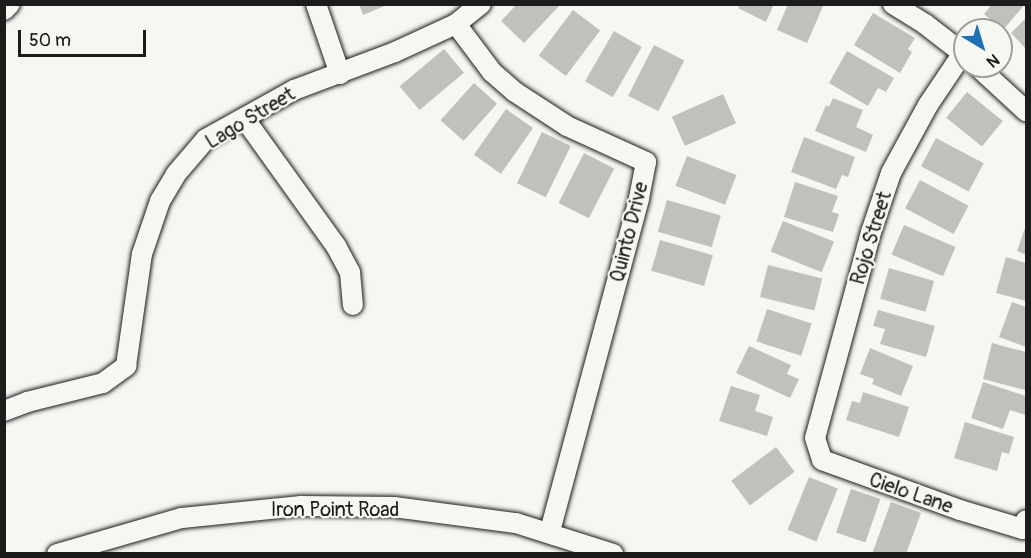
<!DOCTYPE html>
<style>
body{margin:0}
#map{position:relative;width:1031px;height:558px;overflow:hidden;background:#f6f6f2;font-family:Pangolin,sans-serif}
div>[style]{position:absolute}
[style*='--x']{left:calc(var(--x)*1px);top:calc(var(--y)*1px);width:calc(var(--w)*1px);rotate:calc(var(--a)*1deg)}
.building>*{inset:0;background:#c0c0bd;transform-origin:0 0}
.roads{filter:drop-shadow(0 0 2px #1c1c1c) drop-shadow(0 0 2px #1c1c1c)}
.street>*{height:20px;margin:-10px;padding:0 10px;transform-origin:10px;border-radius:10px;background:#f6f6f2}
span{translate:-50% -50%;white-space:nowrap;text-align:center;line-height:1.15;-webkit-text-stroke:4.5px #f6f6f2;paint-order:stroke}
.street-label{font-size:20px;color:#1c1c1c}
.frame{position:absolute;inset:0;border:6px solid #1c1c1c;pointer-events:none}
.north{position:absolute;left:953px;top:18px;width:60px;height:60px;box-sizing:border-box;background:#f6f6f2;border:2px solid #9f9f9c;border-radius:50%;rotate:142deg;font-size:16px;font-weight:700;line-height:24px;text-align:center;color:#1c1c1c}
.north::after{content:'';display:block;margin:auto;width:21px;height:27px;background:#1f6fb2;clip-path:polygon(50% 0,100% 100%,50% 72%,0 100%)}
.scale{position:absolute;left:18px;top:30px;width:128px;height:27px;box-sizing:border-box;border:3px solid #1c1c1c;border-top:0;padding-left:8px;font-size:18px;line-height:21px;white-space:nowrap;color:#1c1c1c;-webkit-text-stroke:4px #f6f6f2;paint-order:stroke}
</style>
<div id="map">
<div class="building">
<i style="clip-path:polygon(359px 4px,387px 4px,387px 5px,363px 15px)"></i>
<i style="clip-path:polygon(517px 4px,561px 4px,524px 43px,501px 21px)"></i>
<i style="clip-path:polygon(740px 4px,774px 4px,766px 22px,738px 8px)"></i>
<i style="clip-path:polygon(788px 4px,824px 4px,807px 43px,777px 30px)"></i>
<i style="clip-path:polygon(986px 4px,1025px 4px,1003px 30px,984px 14px,990px 7px)"></i>
<i style="left:573px;top:10px;width:34px;height:57px;rotate:37deg"></i>
<i style="clip-path:polygon(873px 13px,915px 38px,908px 49px,912px 52px,900px 73px,854px 45px)"></i>
<i style="clip-path:polygon(1026px 18px,1026px 49px,1011px 33px)"></i>
<i style="left:614px;top:31px;width:32px;height:58px;rotate:30deg"></i>
<i style="left:654px;top:45px;width:34px;height:57px;rotate:27deg"></i>
<i style="left:444px;top:49px;width:31px;height:58px;rotate:50deg"></i>
<i style="clip-path:polygon(847px 51px,894px 78px,886px 92px,878px 88px,868px 106px,829px 83px)"></i>
<i style="left:474px;top:83px;width:31px;height:50px;rotate:42deg"></i>
<i style="left:967px;top:92px;width:46px;height:33px;rotate:39deg"></i>
<i style="left:723px;top:94px;width:32px;height:56px;rotate:66deg"></i>
<i style="clip-path:polygon(833px 98px,863px 110px,856px 127px,873px 135px,866px 152px,815px 131px,826px 105px,829px 107px)"></i>
<i style="left:506px;top:109px;width:33px;height:56px;rotate:35deg"></i>
<i style="left:542px;top:132px;width:32px;height:57px;rotate:26deg"></i>
<i style="clip-path:polygon(804px 137px,855px 157px,848px 177px,842px 175px,836px 189px,791px 172px)"></i>
<i style="left:936px;top:138px;width:54px;height:32px;rotate:28deg"></i>
<i style="left:584px;top:153px;width:34px;height:56px;rotate:27deg"></i>
<i style="left:687px;top:156px;width:53px;height:32px;rotate:21deg"></i>
<i style="left:920px;top:180px;width:55px;height:32px;rotate:28deg"></i>
<i style="clip-path:polygon(795px 182px,838px 196px,832px 212px,839px 214px,833px 232px,784px 217px)"></i>
<i style="left:667px;top:200px;width:56px;height:33px;rotate:16deg"></i>
<i style="left:783px;top:221px;width:55px;height:33px;rotate:22deg"></i>
<i style="left:904px;top:225px;width:56px;height:32px;rotate:23deg"></i>
<i style="clip-path:polygon(1026px 225px,1026px 255px,1017px 251px)"></i>
<i style="left:660px;top:240px;width:55px;height:32px;rotate:16deg"></i>
<i style="clip-path:polygon(1006px 257px,1026px 263px,1026px 301px,996px 293px)"></i>
<i style="left:768px;top:265px;width:56px;height:33px;rotate:14deg"></i>
<i style="left:889px;top:268px;width:47px;height:32px;rotate:16deg"></i>
<i style="clip-path:polygon(1012px 302px,1026px 307px,1026px 347px,999px 337px)"></i>
<i style="left:767px;top:309px;width:47px;height:34px;rotate:18deg"></i>
<i style="clip-path:polygon(878px 310px,935px 326px,926px 357px,880px 344px,885px 329px,873px 326px)"></i>
<i style="clip-path:polygon(992px 343px,1026px 352px,1025px 390px,983px 379px)"></i>
<i style="clip-path:polygon(749px 346px,791px 365px,787px 374px,799px 379px,790px 398px,736px 373px)"></i>
<i style="clip-path:polygon(870px 348px,913px 366px,901px 396px,872px 384px,874px 379px,860px 374px)"></i>
<i style="clip-path:polygon(983px 382px,1026px 396px,1026px 415px,1010px 410px,1003px 429px,971px 418px)"></i>
<i style="clip-path:polygon(731px 386px,760px 395px,755px 411px,773px 417px,767px 436px,719px 421px)"></i>
<i style="clip-path:polygon(863px 392px,909px 407px,899px 437px,846px 420px,852px 401px,860px 403px)"></i>
<i style="clip-path:polygon(965px 422px,1014px 437px,1009px 454px,1002px 452px,997px 471px,954px 458px)"></i>
<i style="left:776px;top:447px;width:31px;height:56px;rotate:53deg"></i>
<i style="left:809px;top:477px;width:31px;height:57px;rotate:22deg"></i>
<i style="left:851px;top:489px;width:31px;height:46px;rotate:19deg"></i>
<i style="clip-path:polygon(891px 502px,921px 513px,906px 554px,872px 554px)"></i>
</div>
<div class="roads">
<div class="street">
<i style="--x:316;--y:4;--w:74;--a:71.1"></i>
<i style="--x:893;--y:4;--w:38;--a:32"></i>
<i style="--x:925;--y:24;--w:51;--a:37.8"></i>
<i style="--x:4;--y:10;--w:8;--a:-45"></i>
<i style="--x:456;--y:24;--w:60;--a:53.1"></i>
<i style="--x:492;--y:72;--w:30;--a:41"></i>
<i style="--x:515;--y:92;--w:62;--a:33.2"></i>
<i style="--x:567;--y:126;--w:87;--a:24.5"></i>
<i style="--x:646;--y:162;--w:38;--a:101"></i>
<i style="--x:639;--y:199;--w:345;--a:105"></i>
<i style="--x:963;--y:53;--w:63;--a:123.9"></i>
<i style="--x:928;--y:105;--w:77;--a:118.6"></i>
<i style="--x:891;--y:173;--w:62;--a:108.7"></i>
<i style="--x:871;--y:232;--w:213;--a:105.2"></i>
<i style="--x:815;--y:438;--w:23;--a:72"></i>
<i style="--x:822;--y:460;--w:147;--a:19.9"></i>
<i style="--x:960;--y:510;--w:66;--a:16.8"></i>
<i style="--x:1023;--y:529;--w:9;--a:-72"></i>
<i style="--x:977;--y:66;--w:67;--a:42.6"></i>
<i style="--x:244;--y:118;--w:158;--a:54.3"></i>
<i style="--x:336;--y:246;--w:30;--a:62"></i>
<i style="--x:350;--y:272;--w:33;--a:85"></i>
<i style="--x:4;--y:411;--w:25;--a:-21"></i>
<i style="--x:27;--y:402;--w:78;--a:-14"></i>
<i style="--x:103;--y:383;--w:29;--a:-36"></i>
<i style="--x:126;--y:366;--w:113;--a:-81.9"></i>
<i style="--x:142;--y:254;--w:56;--a:-71.2"></i>
<i style="--x:160;--y:201;--w:31;--a:-59"></i>
<i style="--x:176;--y:174;--w:46;--a:-49.4"></i>
<i style="--x:206;--y:139;--w:101;--a:-29.1"></i>
<i style="--x:294;--y:90;--w:108;--a:-20.6"></i>
<i style="--x:395;--y:52;--w:67;--a:-24.7"></i>
<i style="--x:456;--y:24;--w:32;--a:-39"></i>
<i style="--x:57;--y:554;--w:130;--a:-16.1"></i>
<i style="--x:182;--y:518;--w:120;--a:-5.8"></i>
<i style="--x:301;--y:506;--w:93;--a:0.6"></i>
<i style="--x:394;--y:507;--w:123;--a:7.5"></i>
<i style="--x:516;--y:523;--w:102;--a:17.7"></i>
</div>
</div>
<div class="street-label">
<span style="left:250px;top:118px;rotate:-31deg">Lago Street</span>
<span style="left:629px;top:232px;rotate:-76deg">Quinto Drive</span>
<span style="left:871px;top:238px;rotate:-73deg">Rojo Street</span>
<span style="left:911px;top:493px;rotate:19deg">Cielo Lane</span>
<span style="left:335px;top:509px">Iron Point Road</span>
</div>
<div class="frame"></div>
<div class="north">N</div>
<div class="scale">50 m</div>
</div>
